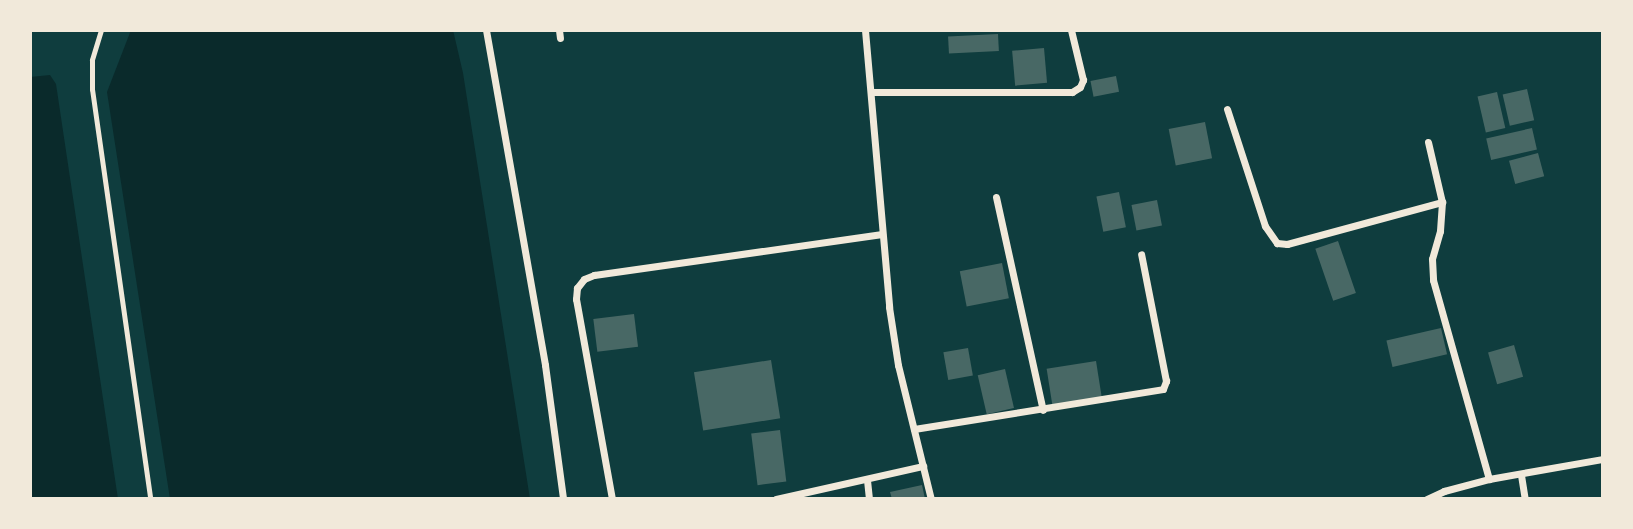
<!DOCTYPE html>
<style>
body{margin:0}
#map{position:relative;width:1633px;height:529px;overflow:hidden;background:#0f3d3e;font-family:Jost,sans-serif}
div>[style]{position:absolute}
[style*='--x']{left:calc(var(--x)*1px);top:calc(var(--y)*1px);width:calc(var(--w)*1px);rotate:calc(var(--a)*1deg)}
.water>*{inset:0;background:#0a2a2b}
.building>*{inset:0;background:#486865;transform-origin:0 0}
.service>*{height:5px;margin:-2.5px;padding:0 2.5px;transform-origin:2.5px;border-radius:2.5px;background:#f1e9da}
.minor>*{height:7px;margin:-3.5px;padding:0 3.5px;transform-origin:3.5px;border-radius:3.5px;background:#f1e9da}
span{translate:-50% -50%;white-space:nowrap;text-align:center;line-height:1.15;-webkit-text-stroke:7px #f1e9da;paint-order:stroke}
.frame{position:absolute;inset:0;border:32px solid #f1e9da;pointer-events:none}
</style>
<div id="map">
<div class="water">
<i style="clip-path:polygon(131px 30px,453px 30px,463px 73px,530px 499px,170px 499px,107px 92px)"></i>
<i style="clip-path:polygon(50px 75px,56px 84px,118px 499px,30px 499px,30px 77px)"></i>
</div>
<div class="building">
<i style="left:998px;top:34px;width:17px;height:50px;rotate:87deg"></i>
<i style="left:1044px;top:48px;width:35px;height:32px;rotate:85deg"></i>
<i style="left:1116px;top:76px;width:16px;height:26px;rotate:79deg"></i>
<i style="left:1527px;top:89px;width:32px;height:25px;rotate:77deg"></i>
<i style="left:1497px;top:92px;width:37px;height:20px;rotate:77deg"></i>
<i style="left:1205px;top:122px;width:37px;height:37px;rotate:79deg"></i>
<i style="left:1532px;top:128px;width:22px;height:47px;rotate:77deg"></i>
<i style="left:1538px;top:153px;width:24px;height:30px;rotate:75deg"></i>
<i style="left:1119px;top:192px;width:36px;height:23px;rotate:79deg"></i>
<i style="left:1157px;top:200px;width:26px;height:26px;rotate:79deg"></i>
<i style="left:1338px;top:241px;width:55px;height:24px;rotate:71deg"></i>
<i style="left:1002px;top:263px;width:36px;height:43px;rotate:79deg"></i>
<i style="left:634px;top:314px;width:33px;height:41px;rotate:83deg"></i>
<i style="left:1441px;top:328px;width:27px;height:56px;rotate:77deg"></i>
<i style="left:1514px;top:345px;width:33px;height:27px;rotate:74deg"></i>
<i style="left:968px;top:348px;width:28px;height:25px;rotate:80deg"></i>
<i style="left:771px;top:360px;width:59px;height:78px;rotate:81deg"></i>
<i style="left:1096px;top:361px;width:37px;height:50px;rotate:81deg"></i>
<i style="left:1005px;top:369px;width:40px;height:28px;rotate:77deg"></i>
<i style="left:780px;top:430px;width:52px;height:29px;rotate:83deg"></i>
<i style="clip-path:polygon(922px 485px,925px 499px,892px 499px,890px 492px)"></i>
</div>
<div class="service">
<i style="--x:101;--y:30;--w:31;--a:107"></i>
<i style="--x:92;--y:60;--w:29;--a:90"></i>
<i style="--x:92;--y:89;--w:414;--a:81.9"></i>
</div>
<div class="minor">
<i style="--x:486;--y:30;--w:340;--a:80"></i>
<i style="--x:545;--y:365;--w:135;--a:82.3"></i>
<i style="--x:559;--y:30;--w:8;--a:83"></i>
<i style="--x:865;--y:30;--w:278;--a:85"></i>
<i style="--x:889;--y:307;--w:59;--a:81.2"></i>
<i style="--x:898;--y:365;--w:138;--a:76.2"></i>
<i style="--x:872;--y:92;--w:200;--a:0"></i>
<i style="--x:1072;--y:92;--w:9;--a:-32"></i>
<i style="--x:1080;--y:87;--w:8;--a:-67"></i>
<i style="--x:1083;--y:80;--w:51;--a:-103.5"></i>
<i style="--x:1227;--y:109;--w:123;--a:72"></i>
<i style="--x:1265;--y:226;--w:21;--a:55"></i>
<i style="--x:1277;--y:243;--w:10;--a:6"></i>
<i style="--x:1287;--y:244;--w:161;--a:-15.2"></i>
<i style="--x:1428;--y:142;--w:62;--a:76.9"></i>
<i style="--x:1442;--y:202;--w:29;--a:94"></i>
<i style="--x:1440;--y:231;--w:29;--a:106"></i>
<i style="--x:1432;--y:259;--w:21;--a:87"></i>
<i style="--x:1433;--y:280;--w:207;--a:74.3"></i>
<i style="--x:996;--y:197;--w:218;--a:77.6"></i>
<i style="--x:914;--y:429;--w:252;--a:-9.1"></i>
<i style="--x:1163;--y:389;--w:9;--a:-69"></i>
<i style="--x:1166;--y:381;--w:129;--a:-101.1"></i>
<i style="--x:1521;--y:475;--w:24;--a:81"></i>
<i style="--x:867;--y:480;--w:19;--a:84"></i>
<i style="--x:612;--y:499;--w:203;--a:-100.2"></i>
<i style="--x:576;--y:299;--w:11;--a:-85"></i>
<i style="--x:577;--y:288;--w:11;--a:-52"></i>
<i style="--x:584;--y:279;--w:11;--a:-22"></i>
<i style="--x:594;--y:275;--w:291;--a:-8.1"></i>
<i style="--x:776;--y:499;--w:151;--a:-12.7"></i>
<i style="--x:1427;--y:499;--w:19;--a:-25"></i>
<i style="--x:1444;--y:491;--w:47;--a:-14.9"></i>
<i style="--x:1489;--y:479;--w:116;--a:-10"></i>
</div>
<div class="frame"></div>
</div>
